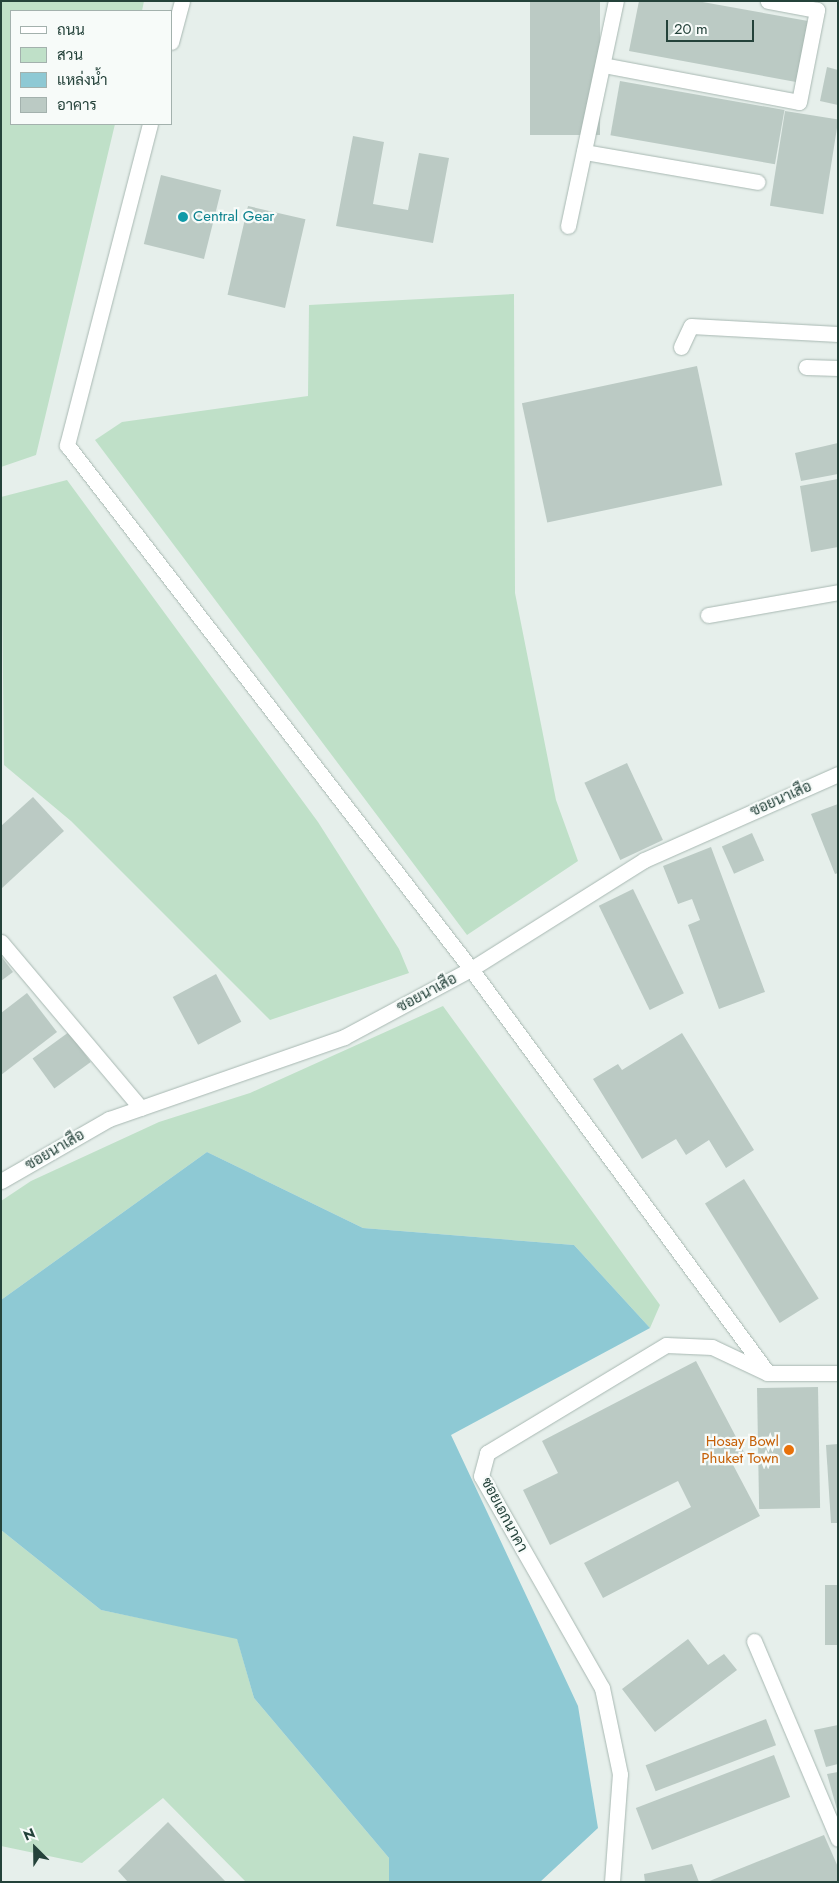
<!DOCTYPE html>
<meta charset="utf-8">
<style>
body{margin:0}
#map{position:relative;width:839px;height:1883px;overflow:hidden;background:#e6efeb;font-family:Jost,Sarabun,sans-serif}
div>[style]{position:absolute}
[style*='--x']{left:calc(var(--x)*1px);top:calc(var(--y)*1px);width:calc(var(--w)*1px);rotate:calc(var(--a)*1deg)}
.green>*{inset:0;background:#bfe0c8}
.water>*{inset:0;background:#8ec9d4}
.building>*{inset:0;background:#bbcac4;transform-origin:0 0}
.roads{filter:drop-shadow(0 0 1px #a8b8b2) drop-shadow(0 0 1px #a8b8b2)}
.service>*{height:15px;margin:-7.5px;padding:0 7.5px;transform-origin:7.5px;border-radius:7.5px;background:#fff}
.minor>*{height:15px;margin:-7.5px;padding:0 7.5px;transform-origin:7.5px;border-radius:7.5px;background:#fff}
.dots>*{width:14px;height:14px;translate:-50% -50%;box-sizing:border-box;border:2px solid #f7fbf9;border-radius:50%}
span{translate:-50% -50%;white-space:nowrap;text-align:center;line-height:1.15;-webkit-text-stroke:4.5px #f7fbf9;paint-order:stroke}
.culture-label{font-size:15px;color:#0d838f}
.left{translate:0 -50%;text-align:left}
.street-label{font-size:15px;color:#24423a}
.food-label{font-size:15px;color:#c56008}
.right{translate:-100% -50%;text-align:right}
.frame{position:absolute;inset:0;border:2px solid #24423a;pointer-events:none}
.legend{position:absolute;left:10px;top:10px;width:162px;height:115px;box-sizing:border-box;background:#f7fbf9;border:1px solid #a3b1ad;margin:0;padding:6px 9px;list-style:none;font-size:15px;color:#24423a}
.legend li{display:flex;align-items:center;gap:10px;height:25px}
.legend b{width:25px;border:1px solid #a3b1ad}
.north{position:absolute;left:10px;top:1823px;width:50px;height:50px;-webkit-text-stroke:4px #f7fbf9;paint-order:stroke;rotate:337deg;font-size:14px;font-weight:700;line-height:20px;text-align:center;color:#24423a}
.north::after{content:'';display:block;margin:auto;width:18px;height:22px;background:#24423a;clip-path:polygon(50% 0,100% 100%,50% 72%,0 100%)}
.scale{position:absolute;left:666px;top:20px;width:88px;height:22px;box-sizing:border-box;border:2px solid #24423a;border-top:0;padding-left:6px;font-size:15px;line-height:18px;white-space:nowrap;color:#24423a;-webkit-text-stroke:4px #f7fbf9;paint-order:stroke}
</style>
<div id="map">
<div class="green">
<i style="clip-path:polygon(1px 1px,144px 1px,142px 11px,11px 11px,11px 124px,115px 124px,36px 455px,1px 467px)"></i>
<i style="clip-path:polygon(514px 294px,515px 593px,556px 800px,578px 861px,467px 935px,95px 440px,122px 422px,308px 396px,309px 305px)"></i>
<i style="clip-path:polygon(67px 480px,318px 822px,399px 949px,409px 973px,270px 1020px,71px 821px,4px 765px,1px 497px)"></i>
<i style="clip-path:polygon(443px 1006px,660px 1305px,650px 1328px,574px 1245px,363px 1228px,207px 1152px,1px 1300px,1px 1201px,31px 1181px,159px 1122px,250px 1093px)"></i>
<i style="clip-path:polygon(1px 1530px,101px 1610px,237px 1638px,254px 1698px,389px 1858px,389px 1882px,246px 1882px,163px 1798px,82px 1863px,1px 1846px)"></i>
</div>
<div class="water">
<i style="clip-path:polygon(207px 1152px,363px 1228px,574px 1245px,650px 1328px,451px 1435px,578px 1706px,598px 1828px,540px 1882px,389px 1882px,389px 1858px,254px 1698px,237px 1639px,101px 1610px,1px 1530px,1px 1300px)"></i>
</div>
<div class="building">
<i style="left:530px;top:1px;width:70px;height:134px"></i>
<i style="clip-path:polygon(639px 1px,697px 1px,808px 21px,796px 82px,629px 51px)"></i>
<i style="clip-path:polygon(827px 67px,838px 70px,838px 105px,820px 101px)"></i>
<i style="left:620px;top:81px;width:167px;height:55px;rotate:10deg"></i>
<i style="left:785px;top:111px;width:54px;height:96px;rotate:9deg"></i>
<i style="clip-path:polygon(353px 136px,384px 142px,373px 204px,408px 210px,419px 153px,449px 158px,433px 243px,336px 226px)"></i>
<i style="left:161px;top:175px;width:62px;height:71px;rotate:14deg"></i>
<i style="left:248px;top:206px;width:59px;height:91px;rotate:13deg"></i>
<i style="left:697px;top:366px;width:122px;height:179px;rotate:78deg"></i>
<i style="clip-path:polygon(838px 443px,838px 474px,801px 481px,795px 453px)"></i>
<i style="clip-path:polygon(838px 479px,838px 547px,811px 552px,800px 486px)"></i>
<i style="left:627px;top:763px;width:85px;height:47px;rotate:65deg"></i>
<i style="clip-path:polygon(33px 797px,64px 831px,1px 889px,1px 826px)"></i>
<i style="clip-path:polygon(838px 804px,838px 873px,835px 874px,811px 814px)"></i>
<i style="left:752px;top:833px;width:30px;height:33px;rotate:66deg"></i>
<i style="clip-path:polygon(711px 847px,765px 992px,719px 1009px,688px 925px,700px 920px,692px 899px,678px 904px,663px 866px)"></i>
<i style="left:633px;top:889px;width:116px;height:38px;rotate:64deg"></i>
<i style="clip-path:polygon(1px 956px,13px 972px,1px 981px)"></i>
<i style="left:216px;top:974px;width:54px;height:49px;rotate:62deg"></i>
<i style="clip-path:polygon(27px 993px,57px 1032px,1px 1075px,1px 1013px)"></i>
<i style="left:69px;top:1032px;width:37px;height:45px;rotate:54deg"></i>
<i style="clip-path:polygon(682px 1033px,754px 1150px,726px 1168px,709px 1140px,686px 1155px,676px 1139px,642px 1159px,593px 1079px,618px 1064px,622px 1070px)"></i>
<i style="left:744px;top:1179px;width:141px;height:46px;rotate:58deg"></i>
<i style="clip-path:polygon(696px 1361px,745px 1454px,731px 1461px,760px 1516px,603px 1598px,584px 1563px,691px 1507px,678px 1481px,550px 1545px,523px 1490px,558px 1473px,542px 1441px)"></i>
<i style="left:818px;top:1387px;width:121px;height:61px;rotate:89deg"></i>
<i style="clip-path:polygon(838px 1444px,838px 1523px,831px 1523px,826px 1445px)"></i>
<i style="left:825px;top:1585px;width:13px;height:60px"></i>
<i style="clip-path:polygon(688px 1639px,708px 1665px,724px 1654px,737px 1670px,655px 1732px,622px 1689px)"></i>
<i style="left:766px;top:1719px;width:28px;height:129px;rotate:69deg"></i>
<i style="clip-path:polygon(838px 1725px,838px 1764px,826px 1767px,814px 1730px)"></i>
<i style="left:774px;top:1755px;width:45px;height:148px;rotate:69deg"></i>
<i style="clip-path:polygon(838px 1772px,838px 1813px,827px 1774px)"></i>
<i style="clip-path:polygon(168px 1822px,226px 1882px,128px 1882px,118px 1871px)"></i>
<i style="clip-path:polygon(824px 1835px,838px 1867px,838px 1882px,707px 1882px)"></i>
<i style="clip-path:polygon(692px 1864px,699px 1882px,645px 1882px,644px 1874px)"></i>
</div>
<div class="roads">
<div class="service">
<i style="--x:603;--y:65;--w:199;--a:10.7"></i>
<i style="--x:799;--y:102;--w:94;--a:-78.9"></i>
<i style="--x:817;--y:10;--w:50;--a:-169.6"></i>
<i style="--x:584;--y:152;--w:176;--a:9.8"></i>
<i style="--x:568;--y:226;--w:230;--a:-78"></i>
<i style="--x:681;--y:347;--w:23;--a:-65"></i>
<i style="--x:691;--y:326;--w:147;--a:3.1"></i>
<i style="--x:806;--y:367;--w:32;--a:2"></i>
<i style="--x:1;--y:942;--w:217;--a:49.9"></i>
<i style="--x:471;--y:969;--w:499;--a:53.7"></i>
<i style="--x:612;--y:1882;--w:108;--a:-85.8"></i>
<i style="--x:620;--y:1774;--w:88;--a:-101.8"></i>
<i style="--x:602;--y:1688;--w:244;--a:-119.7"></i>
<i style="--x:481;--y:1476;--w:24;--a:-75"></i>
<i style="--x:487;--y:1453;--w:209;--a:-31.1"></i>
<i style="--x:666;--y:1345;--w:46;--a:2.5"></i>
<i style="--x:712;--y:1347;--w:61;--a:25.3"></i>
<i style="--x:767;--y:1373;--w:71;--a:0"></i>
</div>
<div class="minor">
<i style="--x:171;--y:42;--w:42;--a:-75"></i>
<i style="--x:150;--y:124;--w:332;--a:104.5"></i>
<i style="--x:67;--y:445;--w:662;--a:52.37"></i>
<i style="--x:708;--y:615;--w:132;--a:-10"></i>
<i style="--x:1;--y:1181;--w:125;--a:-29.9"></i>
<i style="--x:109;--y:1119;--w:249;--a:-19.2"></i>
<i style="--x:344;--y:1037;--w:144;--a:-28.2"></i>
<i style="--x:471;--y:969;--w:204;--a:-32.2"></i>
<i style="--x:644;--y:860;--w:212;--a:-23.9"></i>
<i style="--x:754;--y:1641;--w:215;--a:67"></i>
</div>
</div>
<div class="dots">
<i style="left:183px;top:217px;background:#0f9aa8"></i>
<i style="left:789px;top:1450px;background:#e8710a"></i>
</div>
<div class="culture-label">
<span class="left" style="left:193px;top:217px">Central Gear</span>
</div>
<div class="street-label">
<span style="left:781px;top:799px;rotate:-24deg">ซอยนาเสือ</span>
<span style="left:427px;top:993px;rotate:-28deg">ซอยนาเสือ</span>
<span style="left:55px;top:1150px;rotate:-30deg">ซอยนาเสือ</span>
<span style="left:504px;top:1515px;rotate:62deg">ซอยเอกนาคา</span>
</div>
<div class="food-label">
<span class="right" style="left:779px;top:1450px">Hosay Bowl<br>Phuket Town</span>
</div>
<div class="frame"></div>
<ul class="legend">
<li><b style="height:6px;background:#fff"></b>ถนน</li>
<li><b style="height:14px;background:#bfe0c8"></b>สวน</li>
<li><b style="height:14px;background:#8ec9d4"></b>แหล่งน้ำ</li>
<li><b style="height:14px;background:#bbcac4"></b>อาคาร</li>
</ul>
<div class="north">N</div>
<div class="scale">20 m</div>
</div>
